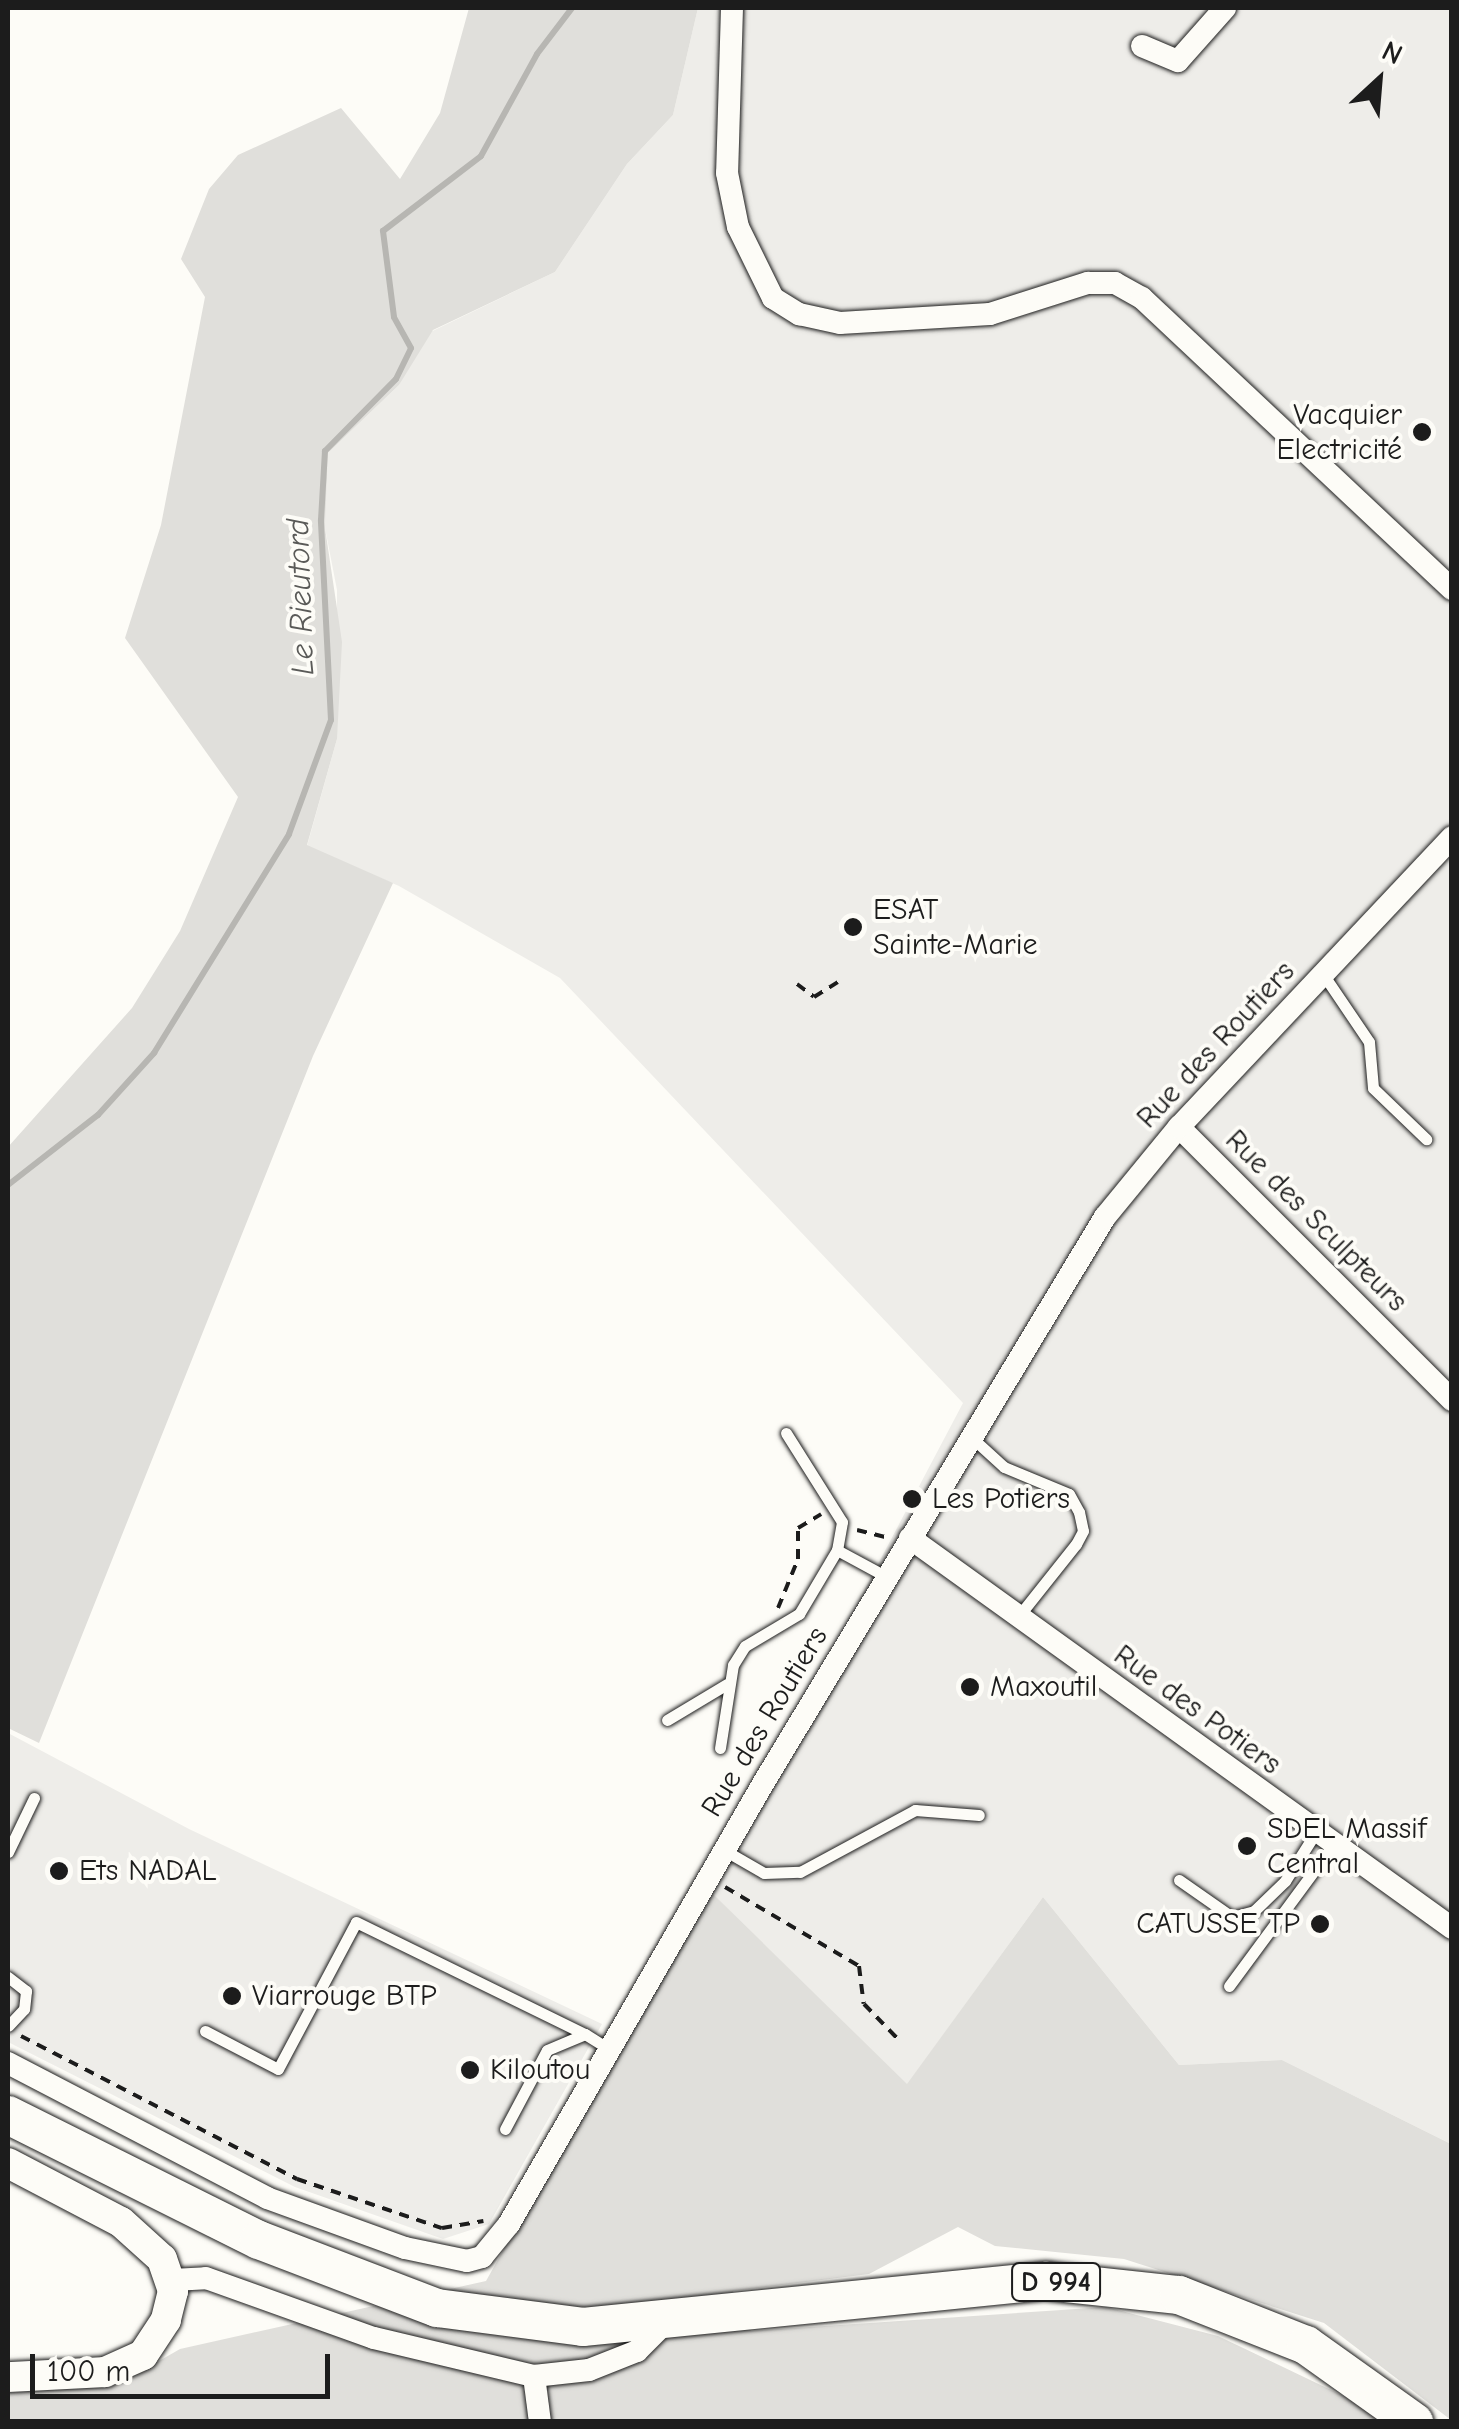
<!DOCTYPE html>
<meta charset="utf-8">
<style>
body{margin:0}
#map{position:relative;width:1459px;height:2429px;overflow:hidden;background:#fdfcf7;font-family:"Comic Neue",sans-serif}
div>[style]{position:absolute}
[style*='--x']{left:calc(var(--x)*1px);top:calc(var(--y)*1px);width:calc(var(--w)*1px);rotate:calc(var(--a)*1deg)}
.built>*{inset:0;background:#eeede9}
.green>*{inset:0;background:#e0dfdb}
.stream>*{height:6px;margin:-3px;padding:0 3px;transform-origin:3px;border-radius:3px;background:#b7b6b2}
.path>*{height:4px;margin-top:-2px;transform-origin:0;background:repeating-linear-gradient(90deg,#1c1c1c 0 10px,transparent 0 18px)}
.roads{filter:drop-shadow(0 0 2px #1c1c1c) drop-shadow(0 0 2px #1c1c1c)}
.service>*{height:11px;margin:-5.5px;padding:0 5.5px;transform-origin:5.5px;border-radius:5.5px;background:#fdfcf7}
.minor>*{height:22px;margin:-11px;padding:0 11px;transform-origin:11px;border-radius:11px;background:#fdfcf7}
.tertiary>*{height:30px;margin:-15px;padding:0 15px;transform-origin:15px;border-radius:15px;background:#fdfcf7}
.primary>*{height:38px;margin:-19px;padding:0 19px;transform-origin:19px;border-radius:19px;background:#fdfcf7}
.dots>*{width:28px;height:28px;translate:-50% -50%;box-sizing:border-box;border:5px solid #fdfcf7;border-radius:50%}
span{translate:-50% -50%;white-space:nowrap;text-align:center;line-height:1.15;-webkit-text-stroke:8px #fdfcf7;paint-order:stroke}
.shield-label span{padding:2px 8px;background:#fdfcf7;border:2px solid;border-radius:8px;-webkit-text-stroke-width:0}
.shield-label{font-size:28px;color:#1c1c1c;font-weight:700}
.poi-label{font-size:30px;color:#1c1c1c}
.right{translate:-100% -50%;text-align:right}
.left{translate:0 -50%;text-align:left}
.street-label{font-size:30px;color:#1c1c1c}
.water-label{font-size:32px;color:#5a5a58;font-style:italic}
.frame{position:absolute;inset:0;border:10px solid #1c1c1c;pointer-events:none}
.north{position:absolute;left:1329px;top:30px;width:100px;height:100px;-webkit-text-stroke:8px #fdfcf7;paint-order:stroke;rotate:26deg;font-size:28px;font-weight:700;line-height:40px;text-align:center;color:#1c1c1c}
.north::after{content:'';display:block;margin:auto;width:35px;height:45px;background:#1c1c1c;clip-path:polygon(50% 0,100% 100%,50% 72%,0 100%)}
.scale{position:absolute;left:30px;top:2354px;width:300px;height:45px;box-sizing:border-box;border:5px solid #1c1c1c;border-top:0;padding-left:12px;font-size:30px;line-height:35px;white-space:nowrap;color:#1c1c1c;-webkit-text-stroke:8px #fdfcf7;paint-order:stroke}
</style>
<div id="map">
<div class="built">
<i style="clip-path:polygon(698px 8px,1451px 8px,1451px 2144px,1282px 2060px,1179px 2065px,1043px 1897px,907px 2085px,707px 1888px,963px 1403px,560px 978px,399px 886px,307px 846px,337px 739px,337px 590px,325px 528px,328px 453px,399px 385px,422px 336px,555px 272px,627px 164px,673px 115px)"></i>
<i style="clip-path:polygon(8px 1733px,189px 1829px,602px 2024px,489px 2224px,443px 2239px,295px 2187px,8px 2042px)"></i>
</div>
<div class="green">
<i style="clip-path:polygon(469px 8px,698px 8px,673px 115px,627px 164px,555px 272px,433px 330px,399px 385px,328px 453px,325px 528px,342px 642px,337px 739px,307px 845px,393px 883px,313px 1056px,39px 1743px,8px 1728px,8px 1147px,132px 1008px,180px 931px,238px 797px,125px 638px,161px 525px,205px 297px,181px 259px,209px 189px,238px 155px,341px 108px,400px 179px,440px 113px)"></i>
<i style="clip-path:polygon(707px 1888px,907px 2084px,1043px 1897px,1179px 2065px,1282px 2060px,1451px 2144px,1451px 2420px,1324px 2323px,1124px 2259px,995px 2246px,958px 2227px,869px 2274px,733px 2291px,751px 2331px,1106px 2307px,1218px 2336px,1354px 2401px,1381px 2421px,8px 2422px,8px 2393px,119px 2384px,180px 2349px,486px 2281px)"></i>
</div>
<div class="stream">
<i style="--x:8;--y:1185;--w:114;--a:-37.9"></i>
<i style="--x:98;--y:1115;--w:84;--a:-47.9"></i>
<i style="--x:154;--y:1053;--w:257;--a:-58.3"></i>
<i style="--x:289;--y:834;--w:121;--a:-69.8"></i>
<i style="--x:331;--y:720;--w:200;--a:-92.9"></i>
<i style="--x:321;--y:520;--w:69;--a:-86.7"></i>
<i style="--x:325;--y:451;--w:101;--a:-45.4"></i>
<i style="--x:396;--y:379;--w:34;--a:-64"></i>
<i style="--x:411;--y:348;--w:35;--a:-119"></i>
<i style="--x:394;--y:317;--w:87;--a:-97.3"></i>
<i style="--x:383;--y:231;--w:123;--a:-37.4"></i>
<i style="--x:481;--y:156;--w:116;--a:-61.2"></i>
<i style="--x:537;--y:54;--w:58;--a:-52.7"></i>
</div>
<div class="path">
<i style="--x:797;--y:984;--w:21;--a:37"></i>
<i style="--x:814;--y:997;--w:28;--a:-32"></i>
<i style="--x:857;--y:1530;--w:30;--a:14"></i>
<i style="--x:778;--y:1608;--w:53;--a:-67.8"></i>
<i style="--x:798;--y:1559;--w:31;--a:-90"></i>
<i style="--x:798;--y:1528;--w:27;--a:-31"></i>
<i style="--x:725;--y:1887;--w:156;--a:30.5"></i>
<i style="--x:859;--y:1966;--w:38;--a:83"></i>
<i style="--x:864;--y:2004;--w:47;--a:45.9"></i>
<i style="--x:21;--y:2036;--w:311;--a:27.4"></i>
<i style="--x:297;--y:2179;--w:153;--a:18.7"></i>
<i style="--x:442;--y:2228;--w:42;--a:-9.7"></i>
</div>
<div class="roads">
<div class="service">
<i style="--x:1323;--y:974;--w:82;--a:55.9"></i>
<i style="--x:1369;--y:1042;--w:46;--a:85"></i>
<i style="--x:1373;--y:1088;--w:74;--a:43.9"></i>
<i style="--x:786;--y:1433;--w:105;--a:57.8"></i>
<i style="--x:842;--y:1522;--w:28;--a:100"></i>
<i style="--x:970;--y:1436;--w:46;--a:42.4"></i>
<i style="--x:1004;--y:1467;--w:70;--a:22.6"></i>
<i style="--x:1069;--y:1494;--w:21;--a:61"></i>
<i style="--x:1079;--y:1512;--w:19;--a:78"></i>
<i style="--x:1083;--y:1531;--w:15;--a:118"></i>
<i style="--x:1076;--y:1544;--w:93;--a:128.5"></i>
<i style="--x:667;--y:1720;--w:70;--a:-31"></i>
<i style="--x:720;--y:1748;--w:84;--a:-81.1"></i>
<i style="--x:733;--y:1665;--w:22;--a:-58"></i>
<i style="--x:745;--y:1646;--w:63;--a:-30.7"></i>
<i style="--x:799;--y:1614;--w:74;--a:-59.3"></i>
<i style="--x:837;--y:1550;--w:57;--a:28.4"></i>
<i style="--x:724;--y:1850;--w:46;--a:29.9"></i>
<i style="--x:764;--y:1873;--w:36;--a:-2"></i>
<i style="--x:800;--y:1872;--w:131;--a:-28.3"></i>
<i style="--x:915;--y:1810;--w:64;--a:4.5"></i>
<i style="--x:8;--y:1852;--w:60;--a:-64.3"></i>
<i style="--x:1179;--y:1880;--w:65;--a:34.9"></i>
<i style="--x:1232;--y:1917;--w:23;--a:-15"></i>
<i style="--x:1254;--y:1911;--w:43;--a:-44.1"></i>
<i style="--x:1285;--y:1881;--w:58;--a:-57.7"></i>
<i style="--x:8;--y:1977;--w:23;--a:38"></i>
<i style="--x:26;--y:1991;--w:18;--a:96"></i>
<i style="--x:24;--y:2009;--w:23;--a:133"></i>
<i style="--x:1229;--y:1986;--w:175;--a:-53.6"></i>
<i style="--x:205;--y:2031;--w:82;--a:27.5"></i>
<i style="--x:278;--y:2069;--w:166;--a:-62"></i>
<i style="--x:356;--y:1922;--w:255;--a:26.1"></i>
<i style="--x:505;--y:2129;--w:89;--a:-62"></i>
<i style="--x:547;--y:2050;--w:41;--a:-22.8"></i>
<i style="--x:585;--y:2034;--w:28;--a:32"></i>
</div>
<div class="minor">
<i style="--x:732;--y:8;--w:165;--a:91.7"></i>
<i style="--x:727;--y:173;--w:55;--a:78.5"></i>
<i style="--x:738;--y:227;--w:79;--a:63.8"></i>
<i style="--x:773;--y:298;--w:31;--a:32"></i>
<i style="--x:799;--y:314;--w:42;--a:12.4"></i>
<i style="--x:840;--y:323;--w:150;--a:-3.4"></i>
<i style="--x:990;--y:314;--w:103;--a:-17.6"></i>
<i style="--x:1088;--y:283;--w:27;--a:0"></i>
<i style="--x:1115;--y:283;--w:31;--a:29"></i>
<i style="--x:1142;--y:298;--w:425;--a:43.2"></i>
<i style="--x:1142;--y:46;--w:39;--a:23"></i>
<i style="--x:1178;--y:61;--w:71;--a:-48.4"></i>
<i style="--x:1179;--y:1127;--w:386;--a:45"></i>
<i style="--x:910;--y:1538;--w:668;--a:35.74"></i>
<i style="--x:8;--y:2063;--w:292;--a:27.5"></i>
<i style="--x:267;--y:2198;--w:147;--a:19.9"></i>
<i style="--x:405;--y:2248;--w:63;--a:11.8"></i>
<i style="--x:467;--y:2261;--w:16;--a:-15"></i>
<i style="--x:482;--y:2257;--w:43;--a:-50.7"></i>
<i style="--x:509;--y:2224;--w:510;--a:-60.02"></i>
<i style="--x:764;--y:1782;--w:660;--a:-58.89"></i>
<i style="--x:1105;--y:1217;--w:117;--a:-50.6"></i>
<i style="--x:1179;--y:1127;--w:398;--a:-46.7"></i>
<i style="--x:172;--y:2280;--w:34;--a:-3"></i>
<i style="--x:206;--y:2278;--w:178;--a:19.7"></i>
<i style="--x:374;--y:2338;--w:164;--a:13.4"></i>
<i style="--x:534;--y:2376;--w:55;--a:-6.2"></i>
<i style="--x:589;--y:2370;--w:52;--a:-21.6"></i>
<i style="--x:637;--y:2351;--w:41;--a:-45"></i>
<i style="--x:534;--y:2376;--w:46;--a:82.6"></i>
</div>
<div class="tertiary">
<i style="--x:8;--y:2163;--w:127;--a:27.6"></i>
<i style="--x:121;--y:2222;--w:55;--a:42.1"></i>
<i style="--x:162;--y:2259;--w:34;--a:71"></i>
<i style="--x:173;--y:2291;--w:30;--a:104"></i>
<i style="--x:166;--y:2320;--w:42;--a:123.3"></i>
<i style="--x:143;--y:2355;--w:42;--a:155.9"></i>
<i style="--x:105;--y:2372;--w:97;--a:177"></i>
</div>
<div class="primary">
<i style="--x:8;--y:2115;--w:280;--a:26.5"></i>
<i style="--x:259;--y:2240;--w:191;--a:20.9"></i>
<i style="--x:437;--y:2308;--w:147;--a:7.4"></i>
<i style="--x:583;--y:2327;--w:466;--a:-5.7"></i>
<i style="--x:1047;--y:2281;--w:133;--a:6.1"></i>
<i style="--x:1179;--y:2295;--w:136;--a:21.5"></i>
<i style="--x:1306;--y:2345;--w:133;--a:35.5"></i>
</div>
</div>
<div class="dots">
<i style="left:1422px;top:432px;background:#1c1c1c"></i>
<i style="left:853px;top:927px;background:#1c1c1c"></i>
<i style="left:912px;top:1499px;background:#1c1c1c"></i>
<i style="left:970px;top:1687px;background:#1c1c1c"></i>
<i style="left:1247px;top:1846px;background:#1c1c1c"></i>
<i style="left:59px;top:1871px;background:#1c1c1c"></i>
<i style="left:1320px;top:1924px;background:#1c1c1c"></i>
<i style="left:232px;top:1996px;background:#1c1c1c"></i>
<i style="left:470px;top:2070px;background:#1c1c1c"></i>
</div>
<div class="shield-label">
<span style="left:1056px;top:2282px">D 994</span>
</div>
<div class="poi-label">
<span class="right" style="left:1402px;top:432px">Vacquier<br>Electricité</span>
<span class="left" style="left:873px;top:927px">ESAT<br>Sainte-Marie</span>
<span class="left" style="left:932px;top:1499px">Les Potiers</span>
<span class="left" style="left:990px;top:1687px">Maxoutil</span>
<span class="left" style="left:1267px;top:1846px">SDEL Massif<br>Central</span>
<span class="left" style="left:79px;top:1871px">Ets NADAL</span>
<span class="right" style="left:1300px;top:1924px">CATUSSE TP</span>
<span class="left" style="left:252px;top:1996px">Viarrouge BTP</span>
<span class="left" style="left:490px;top:2070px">Kiloutou</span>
</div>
<div class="street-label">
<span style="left:1216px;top:1045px;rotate:-47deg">Rue des Routiers</span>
<span style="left:1316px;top:1221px;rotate:45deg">Rue des Sculpteurs</span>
<span style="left:1197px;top:1710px;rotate:36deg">Rue des Potiers</span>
<span style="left:765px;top:1722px;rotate:-59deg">Rue des Routiers</span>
</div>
<div class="water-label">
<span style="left:301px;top:597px;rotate:-92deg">Le Rieutord</span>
</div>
<div class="frame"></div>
<div class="north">N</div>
<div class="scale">100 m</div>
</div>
